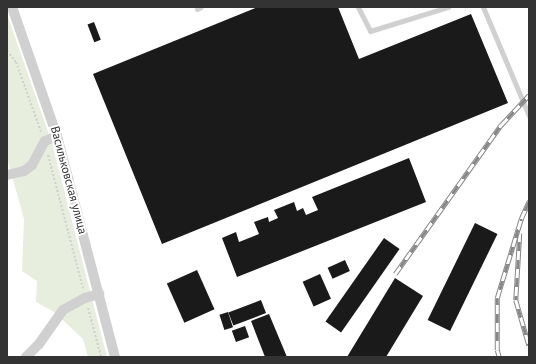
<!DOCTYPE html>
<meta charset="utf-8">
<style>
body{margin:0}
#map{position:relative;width:536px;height:364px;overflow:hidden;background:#fff;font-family:"PT Sans",sans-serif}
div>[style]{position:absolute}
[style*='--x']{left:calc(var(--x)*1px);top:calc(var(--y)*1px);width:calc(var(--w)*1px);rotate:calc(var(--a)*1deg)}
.green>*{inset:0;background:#e8eede}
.building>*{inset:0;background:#1a1a1a;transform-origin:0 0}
.path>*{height:2px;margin-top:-1px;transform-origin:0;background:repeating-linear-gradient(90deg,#d0d0d0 0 2px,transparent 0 4px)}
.lane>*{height:5px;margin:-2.5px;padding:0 2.5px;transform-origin:2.5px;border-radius:2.5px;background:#d0d0d0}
.street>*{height:10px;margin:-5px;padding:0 5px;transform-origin:5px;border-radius:5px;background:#d0d0d0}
.rail>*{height:4.5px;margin-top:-2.25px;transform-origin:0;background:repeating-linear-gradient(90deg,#fff 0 9px,#888 0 18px);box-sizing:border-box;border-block:1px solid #888}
span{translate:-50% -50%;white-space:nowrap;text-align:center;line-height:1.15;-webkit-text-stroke:4px #fff;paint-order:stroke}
.street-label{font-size:12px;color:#333}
.frame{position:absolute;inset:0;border:8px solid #333;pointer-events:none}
</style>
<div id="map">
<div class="green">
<i style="clip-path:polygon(7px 14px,52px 143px,107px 357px,88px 357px,83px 339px,54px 312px,36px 302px,37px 281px,22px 271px,24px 219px,7px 158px)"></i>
</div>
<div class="building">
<i style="clip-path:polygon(258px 7px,338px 7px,359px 59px,471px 14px,508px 103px,162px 244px,93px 74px)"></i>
<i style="left:94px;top:22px;width:19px;height:7px;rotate:69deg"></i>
<i style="clip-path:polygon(409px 158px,426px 202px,237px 277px,222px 238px,236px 232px,239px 242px,259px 234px,254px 222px,268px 217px,269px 222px,278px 218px,274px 210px,294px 202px,297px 211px,303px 208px,306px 215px,318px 210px,312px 197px)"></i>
<i style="left:475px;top:223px;width:25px;height:108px;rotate:26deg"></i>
<i style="left:384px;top:238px;width:19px;height:102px;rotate:35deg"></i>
<i style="left:345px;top:260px;width:12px;height:19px;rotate:66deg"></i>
<i style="left:197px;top:270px;width:43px;height:33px;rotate:66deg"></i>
<i style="left:320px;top:274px;width:27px;height:19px;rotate:66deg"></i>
<i style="clip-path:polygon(395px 278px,423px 296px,386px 357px,347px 357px)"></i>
<i style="left:261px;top:300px;width:14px;height:35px;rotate:69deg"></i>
<i style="left:228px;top:312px;width:16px;height:9px;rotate:72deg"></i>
<i style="clip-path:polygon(269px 314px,287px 357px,265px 357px,251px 321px)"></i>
<i style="left:245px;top:326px;width:12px;height:14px;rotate:70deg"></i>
</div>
<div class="path">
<i style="--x:7;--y:51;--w:14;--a:51"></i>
<i style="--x:16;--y:62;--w:74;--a:70.3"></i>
<i style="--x:48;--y:155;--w:138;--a:75.3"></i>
<i style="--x:88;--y:308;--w:51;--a:75.1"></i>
</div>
<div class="lane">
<i style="--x:358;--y:7;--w:27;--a:63"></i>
<i style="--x:370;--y:31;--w:82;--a:-17.1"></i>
<i style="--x:483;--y:7;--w:118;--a:67.1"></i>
<i style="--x:197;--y:9;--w:4;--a:-27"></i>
</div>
<div class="street">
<i style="--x:12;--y:7;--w:137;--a:70.8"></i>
<i style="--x:57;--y:136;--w:228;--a:75.3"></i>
<i style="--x:7;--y:175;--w:17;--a:-13"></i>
<i style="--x:24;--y:171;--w:10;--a:-37"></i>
<i style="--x:32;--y:165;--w:27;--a:-62"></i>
<i style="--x:45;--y:141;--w:13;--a:-23"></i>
<i style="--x:26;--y:357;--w:18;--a:-45"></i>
<i style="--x:39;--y:344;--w:42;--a:-54.8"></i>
<i style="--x:63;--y:310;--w:25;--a:-29"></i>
<i style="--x:85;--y:298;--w:15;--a:-16"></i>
</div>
<div class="rail">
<i style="--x:520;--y:233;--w:67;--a:93.4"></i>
<i style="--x:516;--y:300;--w:47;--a:73.9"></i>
<i style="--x:395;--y:274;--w:183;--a:-54.6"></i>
<i style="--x:501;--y:125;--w:41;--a:-47"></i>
<i style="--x:499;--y:357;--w:7;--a:-106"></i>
<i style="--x:497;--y:350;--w:52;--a:-90"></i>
<i style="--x:497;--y:298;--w:83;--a:-73.1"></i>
<i style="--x:521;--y:219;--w:20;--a:-66"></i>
</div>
<div class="street-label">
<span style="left:69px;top:180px;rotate:75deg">Васильковская улица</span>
</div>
<div class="frame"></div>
</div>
